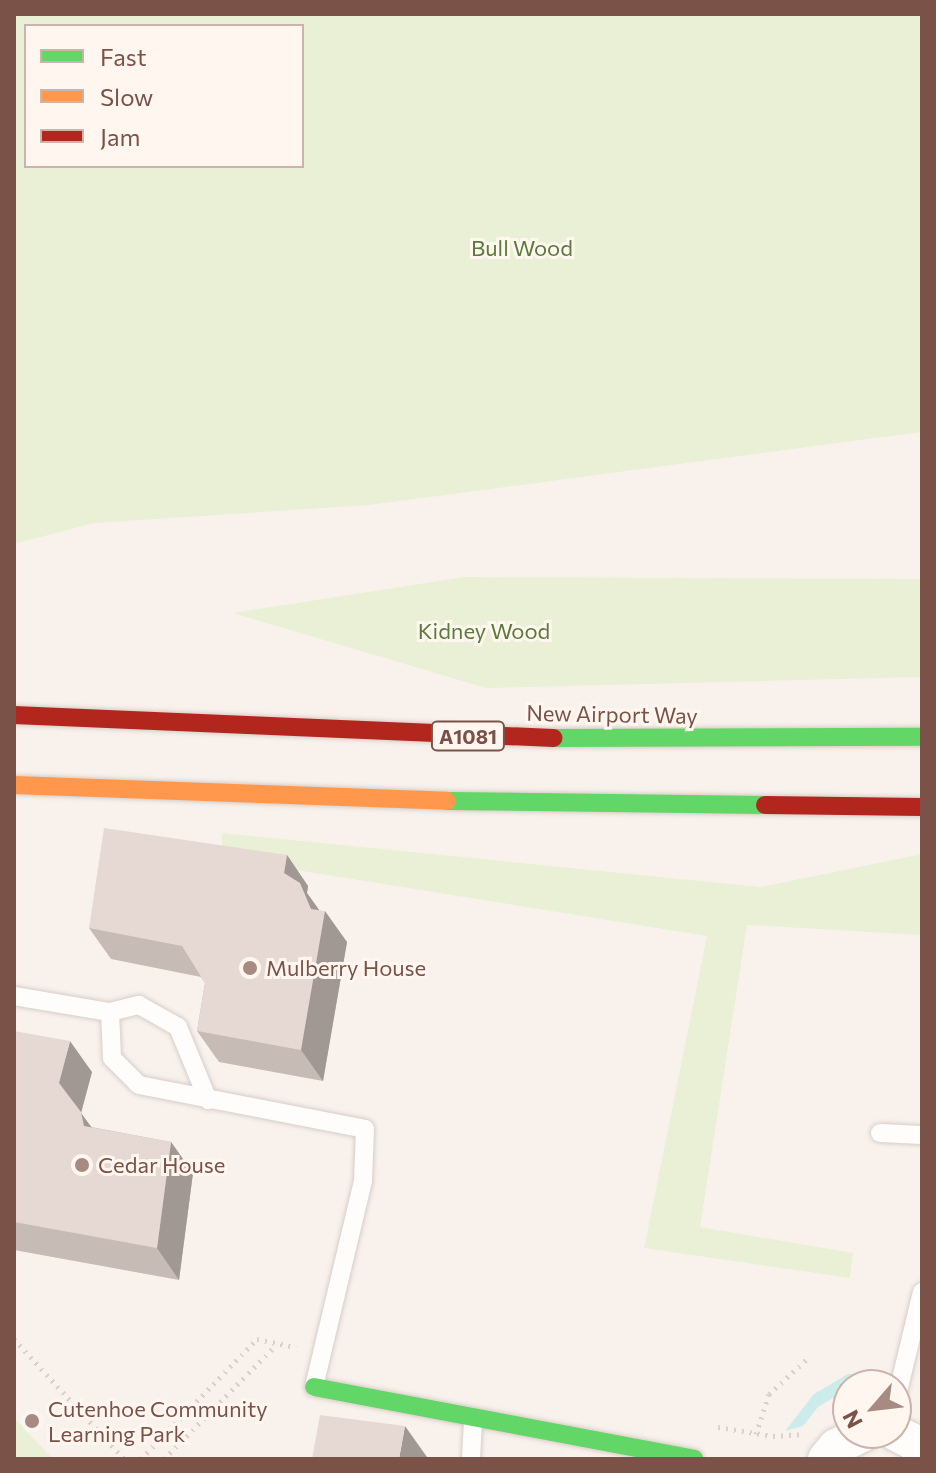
<!DOCTYPE html>
<style>
body{margin:0}
#map{position:relative;width:936px;height:1473px;overflow:hidden;background:#f9f2ec;font-family:Commissioner,sans-serif}
div>[style]{position:absolute}
[style*='--x']{left:calc(var(--x)*1px);top:calc(var(--y)*1px);width:calc(var(--w)*1px);rotate:calc(var(--a)*1deg)}
.green>*{inset:0;background:#e9f0d5}
.water>*{inset:0;background:#cceceb}
.path>*{height:5px;margin-top:-2.5px;transform-origin:0;background:repeating-linear-gradient(90deg,#dcd0cd 0 2px,transparent 0 8px)}
.roads{filter:drop-shadow(0 0 2px #d8cdc8) drop-shadow(0 0 2px #d8cdc8)}
.lane>*{height:18px;margin:-9px;padding:0 9px;transform-origin:9px;border-radius:9px;background:#fefdfc}
.street>*{height:36px;margin:-18px;padding:0 18px;transform-origin:18px;border-radius:18px;background:#fefdfc}
.fast>*{height:18px;margin:-9px;padding:0 9px;transform-origin:9px;border-radius:9px;background:#63d668}
.slow>*{height:18px;margin:-9px;padding:0 9px;transform-origin:9px;border-radius:9px;background:#ff974d}
.jam>*{height:18px;margin:-9px;padding:0 9px;transform-origin:9px;border-radius:9px;background:#b3261e}
.wall>*{inset:0;background:#c6bbb5}
.shaded-wall>*{inset:0;background:#a19894}
.building>*{inset:0;background:#e6d9d3}
.dots>*{width:22px;height:22px;translate:-50% -50%;box-sizing:border-box;border:4px solid #fff6ef;border-radius:50%}
span{translate:-50% -50%;white-space:nowrap;text-align:center;line-height:1.15;-webkit-text-stroke:6px #fff6ef;paint-order:stroke}
.shield-label span{padding:2px 6px;background:#fff6ef;border:2px solid;border-radius:6px;-webkit-text-stroke-width:0}
.shield-label{font-size:20px;color:#7b5248;font-weight:700}
.park-label{font-size:22px;color:#597c3c}
.street-label{font-size:22px;color:#7b5248}
.poi-label{font-size:22px;color:#7b5248}
.left{translate:0 -50%;text-align:left}
.frame{position:absolute;inset:0;border:16px solid #7b5248;pointer-events:none}
.legend{position:absolute;left:24px;top:24px;width:280px;height:144px;box-sizing:border-box;background:#fff6ef;border:2px solid #cab4ac;margin:0;padding:10px 14px;list-style:none;font-size:24px;color:#7b5248}
.legend li{display:flex;align-items:center;gap:16px;height:40px}
.legend b{width:40px;border:2px solid #cab4ac}
.north{position:absolute;left:832px;top:1369px;width:80px;height:80px;box-sizing:border-box;background:#fff6ef;border:2px solid #cab4ac;border-radius:50%;rotate:242deg;font-size:22px;font-weight:700;line-height:32px;text-align:center;color:#7b5248}
.north::after{content:'';display:block;margin:auto;width:28px;height:36px;background:#a78a81;clip-path:polygon(50% 0,100% 100%,50% 72%,0 100%)}
</style>
<div id="map">
<div class="green">
<i style="clip-path:polygon(evenodd,14px 14px,922px 14px,922px 432px,369px 505px,94px 523px,14px 544px,14px 14px,26px 26px,302px 26px,302px 166px,26px 166px,26px 26px)"></i>
<i style="clip-path:polygon(464px 577px,922px 579px,922px 677px,486px 688px,233px 613px)"></i>
<i style="clip-path:polygon(222px 833px,761px 887px,922px 854px,922px 935px,747px 925px,700px 1227px,853px 1253px,850px 1278px,644px 1248px,707px 936px,222px 858px)"></i>
<i style="clip-path:polygon(14px 1418px,53px 1459px,14px 1459px)"></i>
</div>
<div class="water">
<i style="clip-path:polygon(848px 1374px,857px 1374px,848px 1389px,818px 1407px,803px 1426px,785px 1431px,814px 1394px)"></i>
</div>
<div class="path">
<i style="--x:14;--y:1339;--w:163;--a:47.5"></i>
<i style="--x:718;--y:1427;--w:56;--a:9.3"></i>
<i style="--x:773;--y:1436;--w:26;--a:-4"></i>
<i style="--x:756;--y:1434;--w:42;--a:-72"></i>
<i style="--x:769;--y:1394;--w:52;--a:-42.6"></i>
<i style="--x:141;--y:1459;--w:167;--a:-46"></i>
<i style="--x:257;--y:1339;--w:40;--a:12"></i>
<i style="--x:164;--y:1459;--w:160;--a:-45.5"></i>
</div>
<div class="roads">
<div class="lane">
<i style="--x:14;--y:996;--w:97;--a:9.5"></i>
<i style="--x:110;--y:1012;--w:30;--a:-14"></i>
<i style="--x:139;--y:1005;--w:45;--a:29.4"></i>
<i style="--x:178;--y:1027;--w:79;--a:67.7"></i>
<i style="--x:110;--y:1012;--w:46;--a:87.5"></i>
<i style="--x:112;--y:1058;--w:38;--a:45"></i>
<i style="--x:139;--y:1085;--w:230;--a:11"></i>
<i style="--x:365;--y:1129;--w:52;--a:92.2"></i>
<i style="--x:363;--y:1181;--w:212;--a:103.4"></i>
<i style="--x:880;--y:1133;--w:42;--a:2.7"></i>
<i style="--x:896;--y:1400;--w:111;--a:-76.5"></i>
<i style="--x:471;--y:1459;--w:39;--a:-87"></i>
</div>
<div class="street">
<i style="--x:896;--y:1433;--w:29;--a:27"></i>
<i style="--x:826;--y:1459;--w:16;--a:-50"></i>
<i style="--x:836;--y:1447;--w:31;--a:-27"></i>
</div>
<div class="fast">
<i style="--x:554;--y:738;--w:368;--a:-0.2"></i>
<i style="--x:447;--y:801;--w:318;--a:0.7"></i>
<i style="--x:314;--y:1387;--w:387;--a:10.7"></i>
</div>
<div class="slow">
<i style="--x:14;--y:785;--w:433;--a:2.1"></i>
</div>
<div class="jam">
<i style="--x:14;--y:715;--w:540;--a:2.44"></i>
<i style="--x:765;--y:805;--w:157;--a:0.7"></i>
</div>
</div>
<div class="wall">
<i style="clip-path:polygon(287px 855px,308px 886px,307px 893px,319px 910px,347px 942px,323px 1081px,219px 1062px,197px 1031px,205px 983px,201px 977px,111px 959px,89px 928px)"></i>
<i style="clip-path:polygon(14px 1031px,92px 1072px,81px 1113px,91px 1127px,171px 1142px,193px 1173px,179px 1280px,14px 1250px)"></i>
</div>
<div class="shaded-wall">
<i style="clip-path:polygon(287px 855px,308px 886px,307px 893px,322px 914px,325px 911px,347px 942px,323px 1081px,301px 1050px,311px 909px,284px 873px)"></i>
<i style="clip-path:polygon(70px 1041px,92px 1072px,81px 1113px,103px 1143px,84px 1126px,59px 1083px)"></i>
<i style="clip-path:polygon(171px 1142px,193px 1173px,179px 1280px,157px 1248px)"></i>
<i style="clip-path:polygon(405px 1426px,427px 1457px,427px 1459px,399px 1459px)"></i>
</div>
<div class="building">
<i style="clip-path:polygon(104px 828px,287px 855px,284px 873px,300px 883px,311px 909px,325px 911px,301px 1050px,197px 1031px,205px 983px,182px 946px,89px 928px)"></i>
<i style="clip-path:polygon(14px 1031px,70px 1041px,59px 1083px,81px 1112px,84px 1126px,171px 1142px,157px 1248px,14px 1222px)"></i>
<i style="clip-path:polygon(320px 1415px,405px 1426px,399px 1459px,312px 1459px)"></i>
</div>
<div class="dots">
<i style="left:250px;top:968px;background:#a78a81"></i>
<i style="left:82px;top:1165px;background:#a78a81"></i>
<i style="left:32px;top:1421px;background:#a78a81"></i>
</div>
<div class="shield-label">
<span style="left:468px;top:736px">A1081</span>
</div>
<div class="park-label">
<span style="left:522px;top:248px">Bull Wood</span>
<span style="left:484px;top:631px">Kidney Wood</span>
</div>
<div class="street-label">
<span style="left:612px;top:714px;rotate:1deg">New Airport Way</span>
</div>
<div class="poi-label">
<span class="left" style="left:266px;top:968px">Mulberry House</span>
<span class="left" style="left:98px;top:1165px">Cedar House</span>
<span class="left" style="left:48px;top:1421px">Cutenhoe Community<br>Learning Park</span>
</div>
<div class="frame"></div>
<ul class="legend">
<li><b style="height:10px;background:#63d668"></b>Fast</li>
<li><b style="height:10px;background:#ff974d"></b>Slow</li>
<li><b style="height:10px;background:#b3261e"></b>Jam</li>
</ul>
<div class="north">N</div>
</div>
